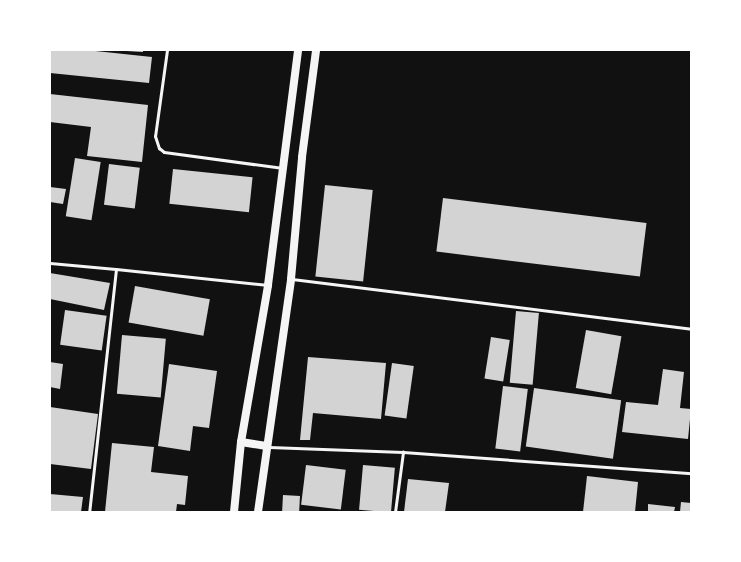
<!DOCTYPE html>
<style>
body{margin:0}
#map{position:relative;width:741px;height:562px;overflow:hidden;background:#111;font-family:Rubik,sans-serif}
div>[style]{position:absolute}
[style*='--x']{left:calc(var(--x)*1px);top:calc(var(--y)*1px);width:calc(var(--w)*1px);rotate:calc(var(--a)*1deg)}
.building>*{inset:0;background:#d3d3d3;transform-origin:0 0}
.service>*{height:3px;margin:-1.5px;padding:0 1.5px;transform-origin:1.5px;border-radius:1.5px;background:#f5f5f5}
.secondary>*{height:8px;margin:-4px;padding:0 4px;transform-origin:4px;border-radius:4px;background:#f5f5f5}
span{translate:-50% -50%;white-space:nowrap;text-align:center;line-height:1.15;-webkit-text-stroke:3.5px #fff;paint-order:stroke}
.frame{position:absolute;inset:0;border:51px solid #fff;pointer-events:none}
</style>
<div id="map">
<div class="building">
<i style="clip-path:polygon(50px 50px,86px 50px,152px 57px,149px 83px,50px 73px)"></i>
<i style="clip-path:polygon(127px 50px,143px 50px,143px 52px,126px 51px)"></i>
<i style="clip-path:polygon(50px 94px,148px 105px,142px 162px,87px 156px,91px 127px,50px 122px)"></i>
<i style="left:75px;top:158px;width:26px;height:59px;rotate:9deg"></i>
<i style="left:109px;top:164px;width:31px;height:41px;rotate:7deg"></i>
<i style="left:173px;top:169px;width:80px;height:35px;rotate:6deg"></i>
<i style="left:325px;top:185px;width:48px;height:92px;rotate:6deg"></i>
<i style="clip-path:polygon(50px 187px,66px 189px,63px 204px,50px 202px)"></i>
<i style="left:443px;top:198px;width:205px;height:54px;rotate:7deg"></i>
<i style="clip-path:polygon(50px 273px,110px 283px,104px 310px,50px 299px)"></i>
<i style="left:135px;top:286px;width:76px;height:37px;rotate:10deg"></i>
<i style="left:65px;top:310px;width:42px;height:35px;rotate:8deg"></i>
<i style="left:516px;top:311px;width:23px;height:72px;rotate:5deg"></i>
<i style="left:586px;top:330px;width:36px;height:59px;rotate:10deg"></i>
<i style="left:122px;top:335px;width:44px;height:59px;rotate:5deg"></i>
<i style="left:491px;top:337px;width:19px;height:42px;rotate:9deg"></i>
<i style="clip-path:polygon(308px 357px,386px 363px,381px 419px,313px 413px,310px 440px,300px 440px)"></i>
<i style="clip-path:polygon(50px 362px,63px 364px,60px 389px,50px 387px)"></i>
<i style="left:392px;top:363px;width:22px;height:53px;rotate:8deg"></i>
<i style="clip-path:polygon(169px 364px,217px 371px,209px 428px,193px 426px,190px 451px,158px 446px)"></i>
<i style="clip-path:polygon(663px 369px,684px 372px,680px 408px,691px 409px,688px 439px,622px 432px,626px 402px,658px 405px)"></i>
<i style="left:503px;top:386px;width:25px;height:63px;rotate:7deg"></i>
<i style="left:534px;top:388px;width:88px;height:59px;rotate:8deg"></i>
<i style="clip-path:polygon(50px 407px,98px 414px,91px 469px,50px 464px)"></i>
<i style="clip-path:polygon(112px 443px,154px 447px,151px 472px,188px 476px,185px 505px,177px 504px,176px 512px,105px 512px)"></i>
<i style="left:306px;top:465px;width:40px;height:40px;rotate:7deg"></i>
<i style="left:363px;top:465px;width:32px;height:45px;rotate:5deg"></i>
<i style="clip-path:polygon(587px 476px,638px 482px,635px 512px,583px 512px)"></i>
<i style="clip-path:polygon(408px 479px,449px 483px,445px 512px,404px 512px)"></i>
<i style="clip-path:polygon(50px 494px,83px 497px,81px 512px,50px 512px)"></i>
<i style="left:283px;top:495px;width:17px;height:17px;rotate:3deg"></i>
<i style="clip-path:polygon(681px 502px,691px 503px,691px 512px,680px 512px)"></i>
<i style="clip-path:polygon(648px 504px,675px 507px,674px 512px,648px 512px)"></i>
</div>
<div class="service">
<i style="--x:167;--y:50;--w:87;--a:97.9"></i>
<i style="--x:155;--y:136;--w:13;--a:72"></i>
<i style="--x:159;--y:148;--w:6;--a:39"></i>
<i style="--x:164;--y:152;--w:120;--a:7.7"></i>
<i style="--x:50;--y:263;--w:66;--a:5.2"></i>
<i style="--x:116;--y:269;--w:244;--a:96.3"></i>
<i style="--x:116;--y:269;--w:153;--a:6"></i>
<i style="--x:292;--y:279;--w:402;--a:7.1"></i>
<i style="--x:269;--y:447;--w:134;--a:2.1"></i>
<i style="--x:395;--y:512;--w:61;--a:-82.4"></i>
<i style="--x:403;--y:452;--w:289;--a:4.2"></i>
</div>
<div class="secondary">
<i style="--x:241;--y:442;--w:24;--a:9"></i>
<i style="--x:234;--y:512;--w:70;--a:-84.3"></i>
<i style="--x:241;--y:442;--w:159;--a:-80.2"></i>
<i style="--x:268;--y:285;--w:237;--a:-82.7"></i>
<i style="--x:258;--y:512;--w:235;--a:-81.9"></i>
<i style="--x:291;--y:279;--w:122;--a:-84.8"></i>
<i style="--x:302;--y:157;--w:108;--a:-82.5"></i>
</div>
<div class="frame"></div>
</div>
